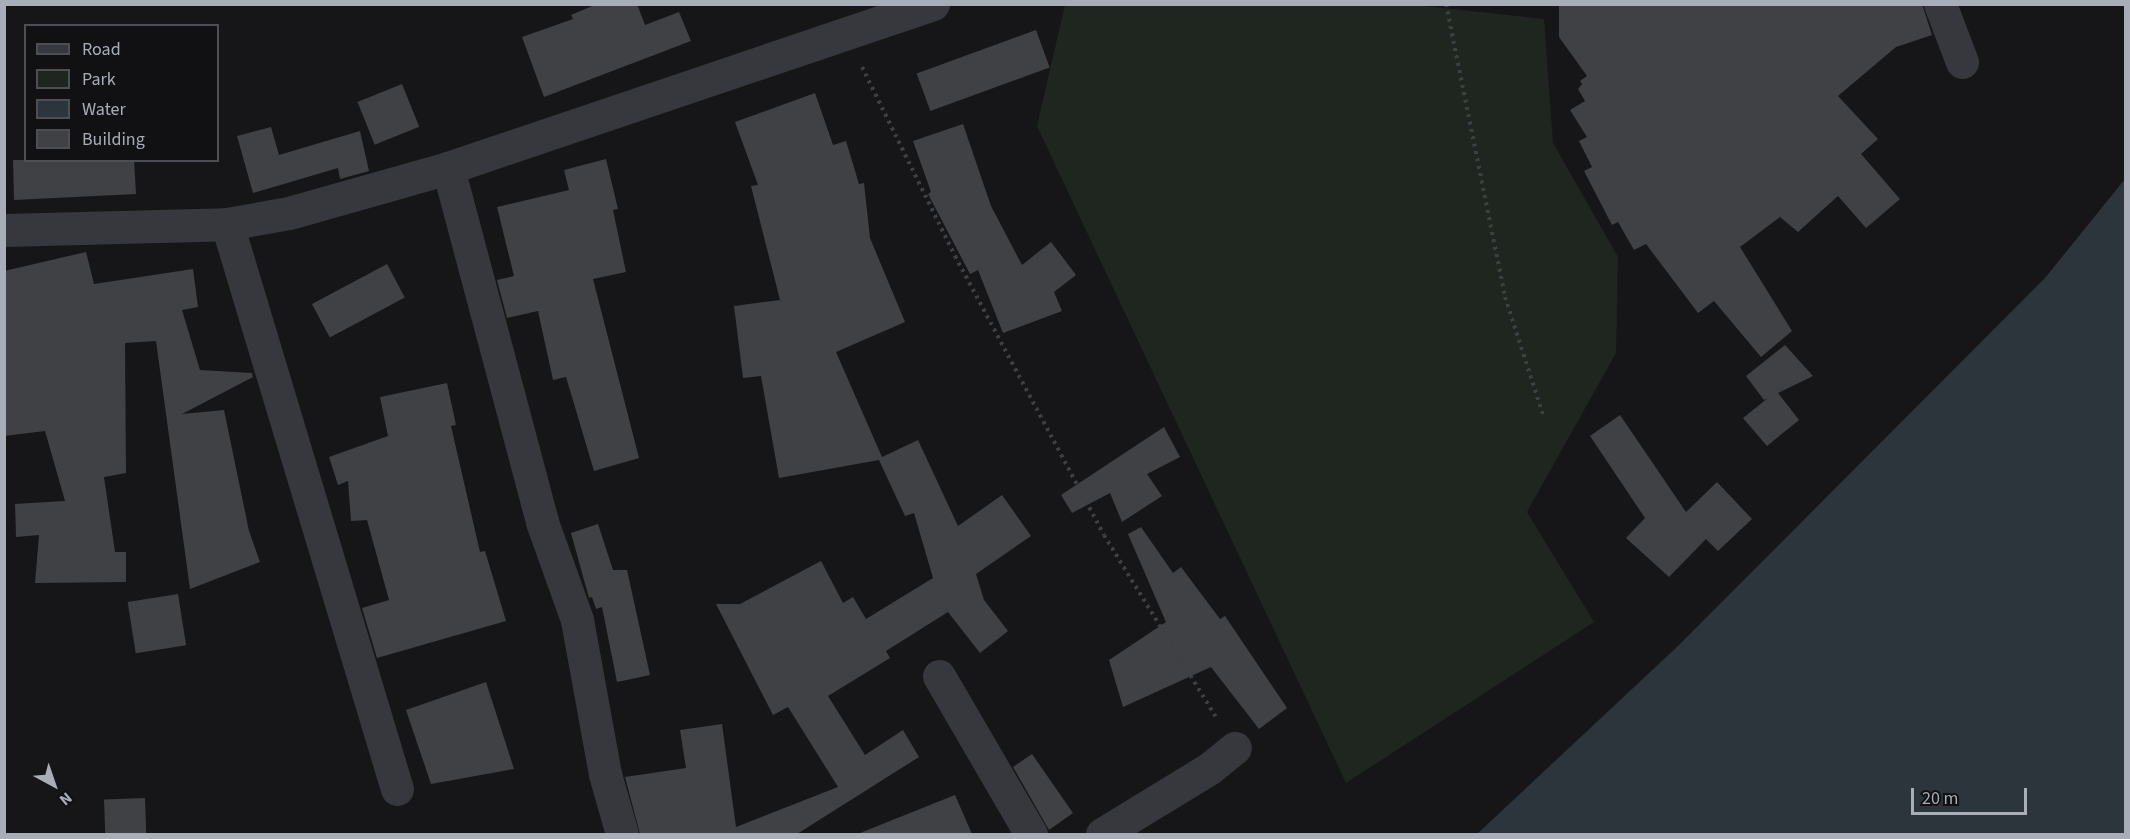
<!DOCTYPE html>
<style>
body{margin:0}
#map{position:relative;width:2130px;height:839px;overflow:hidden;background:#161618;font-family:"Source Sans 3",sans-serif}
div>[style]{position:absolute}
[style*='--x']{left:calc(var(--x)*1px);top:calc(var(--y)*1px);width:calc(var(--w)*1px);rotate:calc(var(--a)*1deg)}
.green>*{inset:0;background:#1e261f}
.water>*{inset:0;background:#2c353c}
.building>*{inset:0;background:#404145;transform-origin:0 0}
.path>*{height:4px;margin-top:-2px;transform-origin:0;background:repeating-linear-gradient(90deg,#3d3f44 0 3px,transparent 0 7.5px)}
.street>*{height:33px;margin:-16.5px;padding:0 16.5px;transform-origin:16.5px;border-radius:16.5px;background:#37383d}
span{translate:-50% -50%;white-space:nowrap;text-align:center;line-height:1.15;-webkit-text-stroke:5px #111113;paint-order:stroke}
.frame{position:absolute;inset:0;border:6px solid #a8adb8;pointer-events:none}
.legend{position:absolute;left:24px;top:24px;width:195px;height:138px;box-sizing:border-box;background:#111113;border:2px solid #4d4f55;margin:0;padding:8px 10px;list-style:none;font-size:18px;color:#a8adb8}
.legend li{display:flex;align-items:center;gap:12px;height:30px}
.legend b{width:30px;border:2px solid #4d4f55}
.north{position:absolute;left:24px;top:755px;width:60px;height:60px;-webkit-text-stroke:4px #111113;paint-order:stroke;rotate:140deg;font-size:16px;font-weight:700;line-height:24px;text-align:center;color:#a8adb8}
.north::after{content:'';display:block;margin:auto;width:21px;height:27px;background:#a8adb8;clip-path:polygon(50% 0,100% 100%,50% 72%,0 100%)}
.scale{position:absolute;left:1911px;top:788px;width:116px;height:27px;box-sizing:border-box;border:3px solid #a8adb8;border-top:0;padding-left:8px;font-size:18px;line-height:21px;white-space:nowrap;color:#a8adb8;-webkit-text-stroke:4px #111113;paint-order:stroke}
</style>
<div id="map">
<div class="green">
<i style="clip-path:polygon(1405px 4px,1544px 19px,1553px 143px,1618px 257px,1616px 353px,1527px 512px,1594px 622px,1346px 783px,1037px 126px,1065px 5px)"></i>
</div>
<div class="water">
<i style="clip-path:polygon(2125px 179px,2125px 834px,1477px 834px,1678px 646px,2045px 278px)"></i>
</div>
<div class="building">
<i style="clip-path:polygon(597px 4px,637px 4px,645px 25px,679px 12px,691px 41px,544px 97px,522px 37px,573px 19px,571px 15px)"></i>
<i style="clip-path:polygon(1559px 4px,1922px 4px,1932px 35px,1896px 47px,1838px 96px,1878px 139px,1861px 154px,1900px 199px,1866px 228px,1838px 196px,1798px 232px,1780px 217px,1740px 247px,1792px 331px,1761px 357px,1714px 301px,1698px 313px,1646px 244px,1634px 250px,1618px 222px,1612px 225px,1584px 171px,1592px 167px,1579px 141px,1587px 137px,1570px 110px,1585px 101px,1578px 89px,1582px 84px,1580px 81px,1587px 76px,1559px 37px)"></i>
<i style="left:1036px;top:30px;width:40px;height:127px;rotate:70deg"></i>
<i style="left:402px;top:84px;width:46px;height:48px;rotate:68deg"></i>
<i style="clip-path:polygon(815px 93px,833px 145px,846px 141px,859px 184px,864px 183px,870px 238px,905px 322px,836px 352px,882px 457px,918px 440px,958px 526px,1002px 495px,1031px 536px,976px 574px,984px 600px,1008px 631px,980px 653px,948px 612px,886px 651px,890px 658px,828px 696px,865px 755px,903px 730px,919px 757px,797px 834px,640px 834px,625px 777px,686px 768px,680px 730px,722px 724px,736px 827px,838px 787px,788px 707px,773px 715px,716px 604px,740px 604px,821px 561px,843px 603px,853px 597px,866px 619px,933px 578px,914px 513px,905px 516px,879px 460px,779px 478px,761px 376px,743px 378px,734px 306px,780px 300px,751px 186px,758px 185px,735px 122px)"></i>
<i style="clip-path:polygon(963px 124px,991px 206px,1022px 265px,1051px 242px,1076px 275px,1054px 292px,1062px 311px,1003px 333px,978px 270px,970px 274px,928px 194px,931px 192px,913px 141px)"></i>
<i style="clip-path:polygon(271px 127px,279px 155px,360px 131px,369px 171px,340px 179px,338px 168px,253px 193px,237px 136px)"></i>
<i style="clip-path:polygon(606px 159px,618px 209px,613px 210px,626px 272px,593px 279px,639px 458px,594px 471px,566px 377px,553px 380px,538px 311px,507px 318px,497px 280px,514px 276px,497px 207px,569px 190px,564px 170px)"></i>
<i style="clip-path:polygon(13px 160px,134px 160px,136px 194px,14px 200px)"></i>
<i style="clip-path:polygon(86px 252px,94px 284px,193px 269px,198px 307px,182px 310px,200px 370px,252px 373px,253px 377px,182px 414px,224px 410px,249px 531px,260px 562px,190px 589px,156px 341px,125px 343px,126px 473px,104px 477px,115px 552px,126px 552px,126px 582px,35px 583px,39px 535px,16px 537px,15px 504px,65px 501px,45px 431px,4px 436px,4px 271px)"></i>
<i style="left:387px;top:264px;width:38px;height:85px;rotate:62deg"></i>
<i style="clip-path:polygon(1785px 345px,1813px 376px,1778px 393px,1799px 420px,1767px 446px,1743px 418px,1768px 398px,1764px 400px,1746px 376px)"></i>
<i style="clip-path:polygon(447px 383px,456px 425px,451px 426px,480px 552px,485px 551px,506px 621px,377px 658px,362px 608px,389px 600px,367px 520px,351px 521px,348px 481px,338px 485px,329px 457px,388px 436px,380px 397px)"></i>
<i style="clip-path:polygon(1620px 415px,1686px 512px,1717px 482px,1752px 519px,1718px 551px,1706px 539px,1669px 577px,1626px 538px,1645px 518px,1590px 436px)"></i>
<i style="clip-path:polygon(1164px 427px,1180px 457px,1147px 474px,1162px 496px,1122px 522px,1110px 493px,1072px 513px,1061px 495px)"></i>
<i style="clip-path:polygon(598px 524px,613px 570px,627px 570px,650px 675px,617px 682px,602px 607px,596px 609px,592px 597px,589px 598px,571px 533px)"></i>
<i style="clip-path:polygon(1141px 527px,1173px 573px,1181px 567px,1220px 619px,1225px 616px,1287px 708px,1259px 729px,1211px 667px,1123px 707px,1109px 660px,1166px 622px,1128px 534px)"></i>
<i style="left:178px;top:594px;width:52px;height:51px;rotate:81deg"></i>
<i style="clip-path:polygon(486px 682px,514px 769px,431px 784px,406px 710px)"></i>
<i style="clip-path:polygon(1032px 754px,1073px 813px,1049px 830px,1013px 767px)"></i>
<i style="clip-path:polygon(955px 795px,972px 834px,860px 834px,860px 833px)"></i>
<i style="left:145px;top:798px;width:36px;height:41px;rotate:88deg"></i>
</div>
<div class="path">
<i style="--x:1446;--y:4;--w:299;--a:78.6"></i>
<i style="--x:1505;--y:297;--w:124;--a:72.1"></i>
<i style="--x:862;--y:67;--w:211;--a:63.8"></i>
<i style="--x:955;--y:256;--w:316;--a:61.9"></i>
<i style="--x:1104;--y:535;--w:216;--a:58.4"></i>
</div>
<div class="street">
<i style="--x:1940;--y:4;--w:62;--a:69.2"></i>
<i style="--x:448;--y:168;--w:366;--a:75.1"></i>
<i style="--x:542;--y:522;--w:104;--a:70.3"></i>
<i style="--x:577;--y:620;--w:157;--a:79.7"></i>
<i style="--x:605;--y:774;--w:62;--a:74.2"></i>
<i style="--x:227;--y:224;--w:590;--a:73.25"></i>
<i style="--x:4;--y:230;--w:223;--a:-1.5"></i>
<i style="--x:227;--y:224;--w:63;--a:-10.1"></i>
<i style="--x:289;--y:213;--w:165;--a:-15.8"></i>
<i style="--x:448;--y:168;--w:512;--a:-18.68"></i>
<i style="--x:939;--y:676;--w:183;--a:59.8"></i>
<i style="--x:1102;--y:834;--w:127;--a:-31.4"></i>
<i style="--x:1210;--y:768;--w:32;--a:-39"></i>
</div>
<div class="frame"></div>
<ul class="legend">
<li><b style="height:8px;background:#37383d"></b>Road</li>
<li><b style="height:16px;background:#1e261f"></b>Park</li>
<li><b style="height:16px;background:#2c353c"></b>Water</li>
<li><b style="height:16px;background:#404145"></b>Building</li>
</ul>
<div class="north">N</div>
<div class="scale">20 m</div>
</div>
